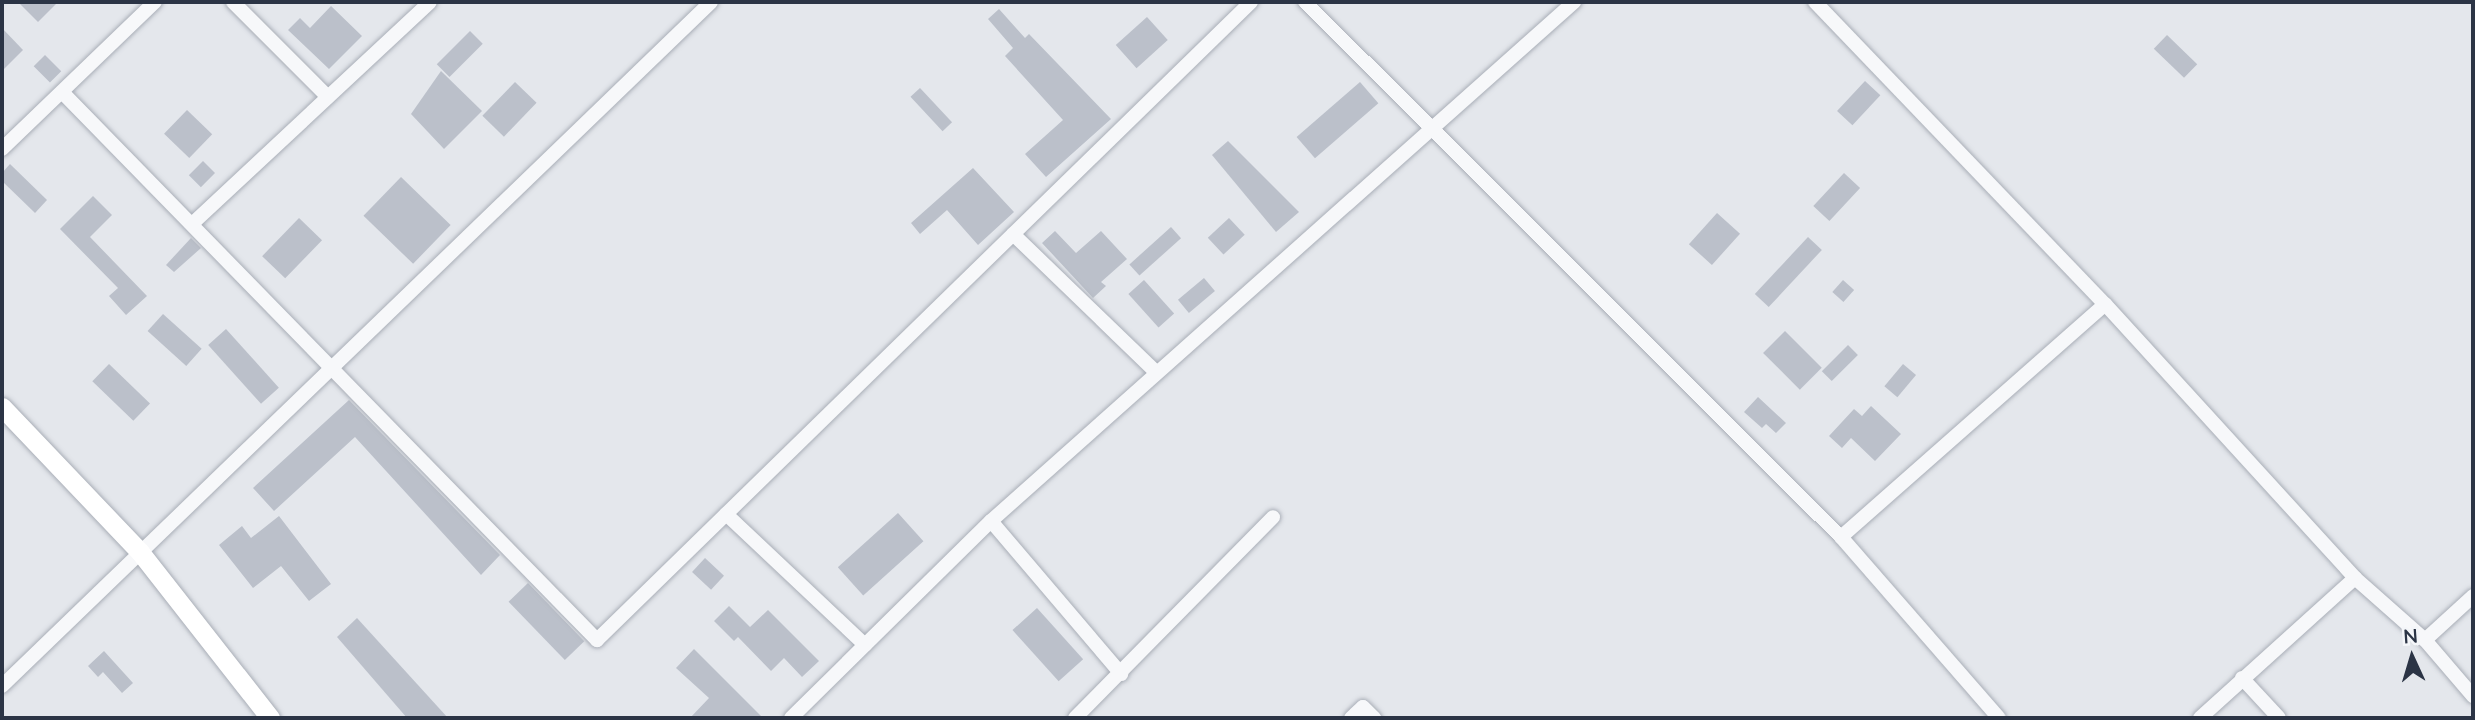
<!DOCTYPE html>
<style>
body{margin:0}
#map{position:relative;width:2475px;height:720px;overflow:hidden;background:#e4e7ec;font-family:Lato,sans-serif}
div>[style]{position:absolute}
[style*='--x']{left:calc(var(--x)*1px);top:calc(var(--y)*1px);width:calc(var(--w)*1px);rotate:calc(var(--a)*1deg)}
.building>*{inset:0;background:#bbc0ca;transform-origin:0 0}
.roads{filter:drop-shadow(0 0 2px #a9aeb7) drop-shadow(0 0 2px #a9aeb7)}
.minor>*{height:14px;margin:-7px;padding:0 7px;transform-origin:7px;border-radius:7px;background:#f7f8fa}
.secondary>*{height:19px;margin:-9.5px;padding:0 9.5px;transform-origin:9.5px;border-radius:9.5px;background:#fff}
span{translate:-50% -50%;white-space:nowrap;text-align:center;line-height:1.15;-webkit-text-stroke:7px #f4f6f9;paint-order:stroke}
.frame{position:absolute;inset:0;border:4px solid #2b3445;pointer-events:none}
.north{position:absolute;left:2377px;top:622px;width:70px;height:70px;-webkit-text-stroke:5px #f4f6f9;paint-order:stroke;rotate:356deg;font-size:19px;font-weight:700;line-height:28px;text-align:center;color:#2b3445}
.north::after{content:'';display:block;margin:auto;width:24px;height:32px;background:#2b3445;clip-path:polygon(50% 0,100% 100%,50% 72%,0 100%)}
</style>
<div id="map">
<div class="building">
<i style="clip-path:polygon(18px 2px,58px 2px,38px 22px)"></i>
<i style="clip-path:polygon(331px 6px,362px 36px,329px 69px,288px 30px,300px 18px,310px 28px)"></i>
<i style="clip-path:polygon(999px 9px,1025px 38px,1029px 34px,1111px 119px,1046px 177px,1025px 154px,1063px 120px,1005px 56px,1013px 48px,988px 19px)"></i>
<i style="left:1147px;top:17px;width:31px;height:42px;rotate:48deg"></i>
<i style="clip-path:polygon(2px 28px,23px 50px,2px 71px)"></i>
<i style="left:470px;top:31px;width:18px;height:47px;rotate:45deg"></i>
<i style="left:2167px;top:35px;width:42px;height:19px;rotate:44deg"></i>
<i style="left:45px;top:55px;width:23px;height:16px;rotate:45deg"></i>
<i style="clip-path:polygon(441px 71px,482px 111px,444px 149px,411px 114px)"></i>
<i style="left:1865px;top:81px;width:21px;height:41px;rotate:43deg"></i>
<i style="left:515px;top:82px;width:30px;height:47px;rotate:44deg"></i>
<i style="left:1360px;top:82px;width:28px;height:84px;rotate:49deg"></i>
<i style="left:920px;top:88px;width:47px;height:13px;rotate:47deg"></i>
<i style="left:187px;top:110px;width:35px;height:33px;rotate:44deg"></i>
<i style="clip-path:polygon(1228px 141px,1299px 212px,1276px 232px,1212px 155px)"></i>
<i style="left:203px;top:161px;width:17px;height:20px;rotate:45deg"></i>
<i style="clip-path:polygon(10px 164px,47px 200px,35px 213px,2px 181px,2px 173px)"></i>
<i style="clip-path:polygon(973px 168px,1014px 212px,978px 245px,947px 210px,920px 234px,911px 223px)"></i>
<i style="left:1844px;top:173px;width:22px;height:45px;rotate:43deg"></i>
<i style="left:401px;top:177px;width:69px;height:54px;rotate:44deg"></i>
<i style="clip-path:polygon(93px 196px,112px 215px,90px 237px,147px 296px,126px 315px,109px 296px,118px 288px,60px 229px)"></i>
<i style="left:1717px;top:213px;width:31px;height:42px;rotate:42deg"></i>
<i style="left:299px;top:218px;width:32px;height:53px;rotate:44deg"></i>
<i style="left:1229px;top:218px;width:23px;height:29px;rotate:47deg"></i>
<i style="left:1171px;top:227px;width:15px;height:56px;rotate:48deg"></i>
<i style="clip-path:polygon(1055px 231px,1076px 253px,1101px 231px,1127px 259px,1101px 282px,1106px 286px,1093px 298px,1042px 243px)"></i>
<i style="left:1808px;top:237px;width:19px;height:78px;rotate:43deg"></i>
<i style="clip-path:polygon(191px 238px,201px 248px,174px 272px,166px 265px)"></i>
<i style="left:1204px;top:278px;width:17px;height:34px;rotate:50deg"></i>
<i style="left:1144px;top:280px;width:45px;height:21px;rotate:48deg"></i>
<i style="left:1843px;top:280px;width:15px;height:16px;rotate:42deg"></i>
<i style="left:163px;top:314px;width:52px;height:23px;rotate:42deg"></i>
<i style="left:226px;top:329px;width:79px;height:24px;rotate:48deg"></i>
<i style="left:1785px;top:331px;width:52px;height:31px;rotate:45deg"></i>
<i style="left:1848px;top:345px;width:14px;height:37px;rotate:45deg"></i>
<i style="left:109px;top:364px;width:57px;height:24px;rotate:44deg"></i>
<i style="left:1903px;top:364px;width:17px;height:29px;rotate:40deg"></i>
<i style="clip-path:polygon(1758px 397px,1786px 423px,1776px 433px,1766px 424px,1762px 428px,1744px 412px)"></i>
<i style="clip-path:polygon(349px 400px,500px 555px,481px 575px,355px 437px,274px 511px,253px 488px)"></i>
<i style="clip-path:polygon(1871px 406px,1901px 434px,1875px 461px,1851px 438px,1842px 448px,1829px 436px,1854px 409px,1862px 416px)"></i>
<i style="left:898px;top:513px;width:38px;height:81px;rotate:48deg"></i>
<i style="clip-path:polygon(279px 516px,331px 584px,309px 601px,281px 566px,253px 588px,219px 545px,242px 526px,251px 538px)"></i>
<i style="left:705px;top:558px;width:26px;height:19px;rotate:43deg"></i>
<i style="left:528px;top:583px;width:81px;height:27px;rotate:46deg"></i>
<i style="clip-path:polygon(729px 606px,750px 627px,768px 610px,819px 661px,802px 677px,784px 658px,771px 671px,738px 637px,734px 641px,714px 621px)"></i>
<i style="left:1037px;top:608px;width:69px;height:33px;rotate:48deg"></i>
<i style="clip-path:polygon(357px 618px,448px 718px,407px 718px,337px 637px)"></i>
<i style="clip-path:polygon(694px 649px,763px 718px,690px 718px,709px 698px,676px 668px)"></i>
<i style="clip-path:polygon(104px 651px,133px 683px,122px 693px,103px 672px,98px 677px,88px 666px)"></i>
</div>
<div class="roads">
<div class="minor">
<i style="--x:233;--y:2;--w:134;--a:45"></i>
<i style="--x:1305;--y:2;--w:757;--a:44.95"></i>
<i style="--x:1841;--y:537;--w:240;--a:48.9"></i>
<i style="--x:1815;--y:2;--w:419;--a:46.2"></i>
<i style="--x:2105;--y:304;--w:371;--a:47.6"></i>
<i style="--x:2355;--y:578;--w:94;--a:41.5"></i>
<i style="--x:2425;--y:640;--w:74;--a:49.4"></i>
<i style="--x:62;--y:92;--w:766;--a:45.69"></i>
<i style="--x:597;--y:640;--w:914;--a:-44.29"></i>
<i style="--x:2;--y:149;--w:212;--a:-43.9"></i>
<i style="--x:192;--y:224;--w:325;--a:-43"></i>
<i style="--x:1013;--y:234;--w:197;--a:44"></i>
<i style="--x:726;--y:514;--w:191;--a:43.3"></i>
<i style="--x:991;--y:521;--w:201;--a:49.6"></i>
<i style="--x:1841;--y:537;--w:352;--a:-41.4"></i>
<i style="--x:2425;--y:640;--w:65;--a:-42.5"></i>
<i style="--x:2242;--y:678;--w:54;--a:47.2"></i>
<i style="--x:2;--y:686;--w:985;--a:-43.97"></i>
<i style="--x:791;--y:718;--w:281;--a:-44.6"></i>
<i style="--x:991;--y:521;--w:781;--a:-41.68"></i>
<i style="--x:1075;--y:718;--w:282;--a:-45.4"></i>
<i style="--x:1351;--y:718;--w:16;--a:-43"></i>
<i style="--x:1363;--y:707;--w:16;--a:45"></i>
<i style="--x:2200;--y:718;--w:209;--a:-42.1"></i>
</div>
<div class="secondary">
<i style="--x:2;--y:407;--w:200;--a:46.4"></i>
<i style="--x:140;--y:552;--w:211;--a:51.9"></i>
</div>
</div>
<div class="frame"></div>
<div class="north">N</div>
</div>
